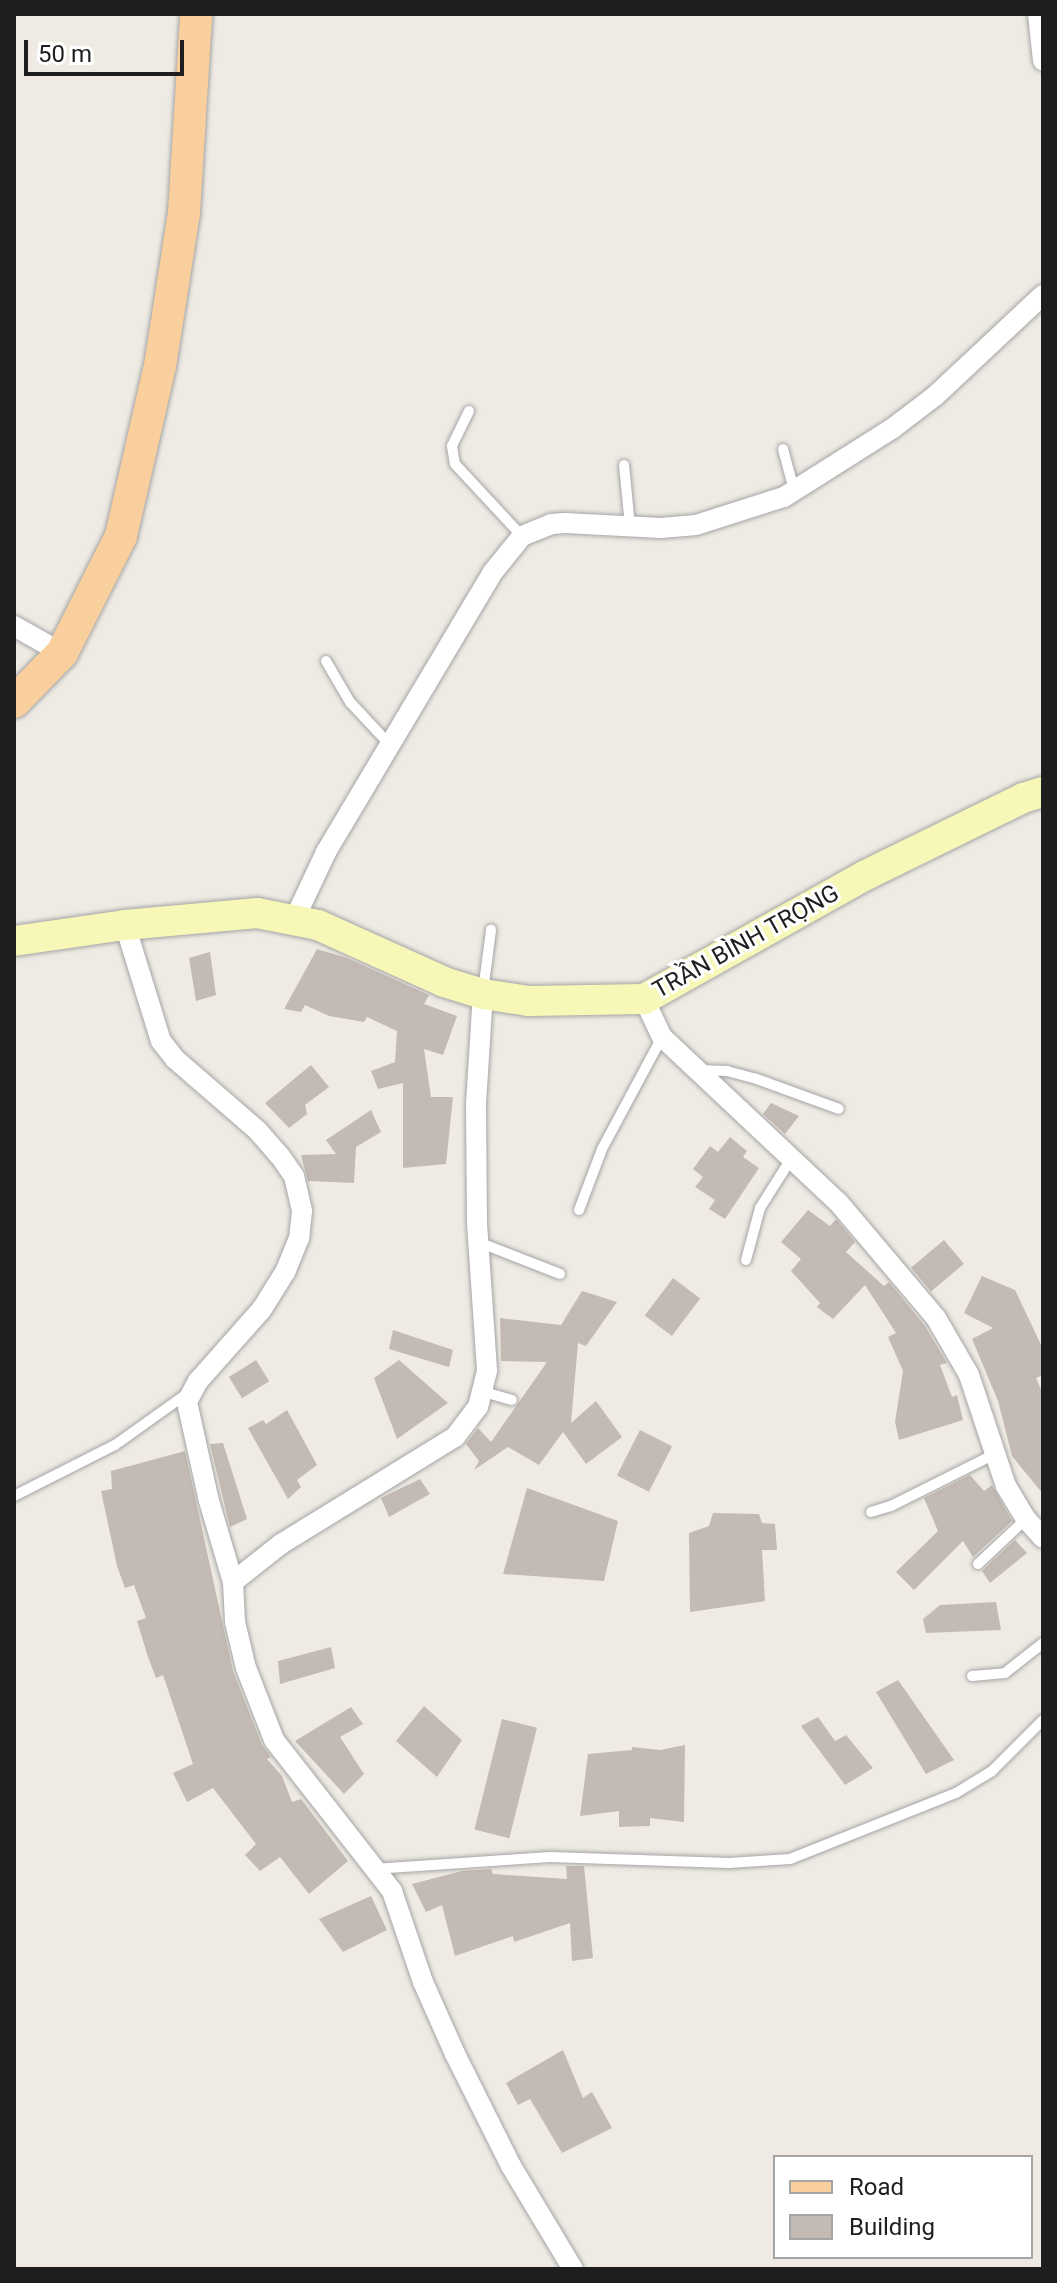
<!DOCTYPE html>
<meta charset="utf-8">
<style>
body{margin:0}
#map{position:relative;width:1057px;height:2283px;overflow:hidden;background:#efebe4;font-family:Roboto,sans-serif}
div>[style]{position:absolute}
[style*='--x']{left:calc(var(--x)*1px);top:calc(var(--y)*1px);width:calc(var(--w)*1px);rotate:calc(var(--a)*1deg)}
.building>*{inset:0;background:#c3bab3;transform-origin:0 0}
.roads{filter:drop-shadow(0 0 2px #a5a5a5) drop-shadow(0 0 2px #a5a5a5)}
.lane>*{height:10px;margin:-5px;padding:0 5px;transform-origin:5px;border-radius:5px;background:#fff}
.street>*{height:20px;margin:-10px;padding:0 10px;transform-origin:10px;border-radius:10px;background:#fff}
.secondary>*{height:30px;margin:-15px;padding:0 15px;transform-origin:15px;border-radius:15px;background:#f7f8b8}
.primary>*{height:32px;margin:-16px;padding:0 16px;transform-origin:16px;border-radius:16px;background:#facf9e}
span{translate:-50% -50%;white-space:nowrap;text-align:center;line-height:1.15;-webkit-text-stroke:6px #fff;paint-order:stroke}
.street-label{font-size:24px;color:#1e1e1e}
.frame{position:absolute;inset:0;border:16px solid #1e1e1e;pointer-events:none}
.legend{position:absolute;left:773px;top:2155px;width:260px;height:104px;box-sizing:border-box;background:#fff;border:2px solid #a5a5a5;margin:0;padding:10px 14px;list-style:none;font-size:24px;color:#1e1e1e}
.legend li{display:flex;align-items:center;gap:16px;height:40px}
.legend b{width:40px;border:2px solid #a5a5a5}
.scale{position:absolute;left:24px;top:40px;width:160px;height:36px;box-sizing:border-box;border:4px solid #1e1e1e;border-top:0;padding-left:10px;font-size:24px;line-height:28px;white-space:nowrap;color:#1e1e1e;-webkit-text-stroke:6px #fff;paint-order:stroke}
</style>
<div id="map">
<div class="building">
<i style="clip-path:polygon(317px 949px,347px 958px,429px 995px,424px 1004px,457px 1016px,443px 1055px,424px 1049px,431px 1097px,453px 1097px,446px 1164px,403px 1168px,403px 1083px,378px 1089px,371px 1071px,395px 1062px,397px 1031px,367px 1017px,364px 1022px,329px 1016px,305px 1005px,301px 1012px,284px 1009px)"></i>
<i style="clip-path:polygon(210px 952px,216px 995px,196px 1001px,189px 958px)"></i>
<i style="clip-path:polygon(311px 1065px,329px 1087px,305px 1105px,307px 1114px,289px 1128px,265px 1103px)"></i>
<i style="clip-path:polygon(771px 1103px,799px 1116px,785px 1134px,763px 1114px)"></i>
<i style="clip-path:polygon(371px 1110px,381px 1132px,356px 1147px,354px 1183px,308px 1181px,301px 1155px,336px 1154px,326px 1140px)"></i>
<i style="clip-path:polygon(730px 1137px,747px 1151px,743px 1157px,759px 1168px,725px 1219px,709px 1209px,715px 1200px,695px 1187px,703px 1177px,693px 1169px,710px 1146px,718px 1152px)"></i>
<i style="clip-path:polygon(808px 1210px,830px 1226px,836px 1219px,855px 1242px,846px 1252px,884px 1286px,889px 1282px,925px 1326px,947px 1363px,940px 1365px,952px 1397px,957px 1395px,963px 1420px,899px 1440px,895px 1422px,903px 1371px,888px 1337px,896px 1333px,865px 1285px,833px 1319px,817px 1307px,820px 1303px,791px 1271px,801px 1259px,781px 1242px)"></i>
<i style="left:944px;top:1240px;width:31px;height:43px;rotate:50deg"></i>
<i style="clip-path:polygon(982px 1276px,1015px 1290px,1043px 1349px,1043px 1375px,1036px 1378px,1043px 1394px,1043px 1494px,1012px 1456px,998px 1401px,972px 1339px,993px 1328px,964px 1313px)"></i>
<i style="left:673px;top:1278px;width:34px;height:47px;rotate:37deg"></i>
<i style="clip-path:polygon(582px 1291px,617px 1302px,586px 1346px,578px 1343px,571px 1423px,596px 1401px,622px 1437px,586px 1464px,563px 1432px,539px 1465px,508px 1447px,474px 1470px,479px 1461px,466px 1444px,478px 1428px,491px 1442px,547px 1362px,501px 1361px,500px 1318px,561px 1325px)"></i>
<i style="clip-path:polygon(393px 1330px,453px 1350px,449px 1367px,389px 1349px)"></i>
<i style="left:256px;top:1360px;width:25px;height:32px;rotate:58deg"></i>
<i style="clip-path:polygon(399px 1360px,448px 1403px,397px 1439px,374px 1378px)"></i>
<i style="clip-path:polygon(287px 1410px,317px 1465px,297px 1480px,301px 1487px,288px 1499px,248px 1428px,263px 1420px,266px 1424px)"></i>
<i style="left:640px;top:1430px;width:36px;height:51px;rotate:27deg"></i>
<i style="clip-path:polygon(223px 1443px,247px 1519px,230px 1527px,210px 1444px)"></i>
<i style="clip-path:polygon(185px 1451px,233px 1671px,262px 1745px,271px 1757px,267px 1759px,282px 1776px,292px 1802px,301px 1799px,348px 1861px,309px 1894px,280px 1857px,260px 1871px,245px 1855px,256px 1844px,213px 1788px,187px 1802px,173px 1773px,193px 1764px,163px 1675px,156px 1678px,148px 1657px,137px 1621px,146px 1618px,134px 1585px,125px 1588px,117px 1566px,101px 1491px,112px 1489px,111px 1471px)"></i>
<i style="clip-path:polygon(970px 1475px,984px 1491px,992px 1485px,1012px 1521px,973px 1557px,963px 1541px,914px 1590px,896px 1572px,938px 1531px,924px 1498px)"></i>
<i style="clip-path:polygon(420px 1479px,430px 1494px,389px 1517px,381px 1498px)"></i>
<i style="clip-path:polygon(527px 1488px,618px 1521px,604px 1581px,503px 1574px)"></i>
<i style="clip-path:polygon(713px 1513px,759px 1514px,762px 1523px,775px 1524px,777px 1550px,762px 1550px,765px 1601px,690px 1612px,689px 1533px,709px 1526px)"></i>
<i style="clip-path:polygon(1015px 1540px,1027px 1553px,990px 1583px,982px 1571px)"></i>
<i style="clip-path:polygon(996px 1602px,1001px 1630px,926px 1633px,923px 1619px,940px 1605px)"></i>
<i style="clip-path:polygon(331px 1647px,335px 1668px,280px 1684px,278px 1661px)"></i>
<i style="clip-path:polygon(898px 1680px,954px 1760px,926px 1774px,876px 1692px)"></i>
<i style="clip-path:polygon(424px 1706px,462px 1740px,437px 1777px,396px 1741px)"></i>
<i style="clip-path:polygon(351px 1707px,363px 1724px,340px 1737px,364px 1774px,344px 1794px,295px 1741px)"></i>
<i style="clip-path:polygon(818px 1717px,835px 1741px,846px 1735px,873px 1768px,845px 1785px,801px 1726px)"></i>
<i style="left:502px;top:1719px;width:36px;height:114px;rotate:14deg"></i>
<i style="clip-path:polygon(685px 1745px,684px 1822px,650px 1818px,650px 1826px,619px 1827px,619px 1811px,580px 1816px,588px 1754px,632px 1750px,632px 1747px,660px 1750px)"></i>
<i style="clip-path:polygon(566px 1866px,584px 1866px,593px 1958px,572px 1961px,570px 1923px,514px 1942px,513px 1936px,455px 1956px,442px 1905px,426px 1912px,412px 1884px,462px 1871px,491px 1869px,493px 1874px,567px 1879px)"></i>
<i style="clip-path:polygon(371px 1896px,387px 1930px,343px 1952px,319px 1919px)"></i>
<i style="clip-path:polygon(563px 2050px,583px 2098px,592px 2092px,612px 2128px,562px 2153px,530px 2099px,518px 2105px,506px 2083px)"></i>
</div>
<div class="roads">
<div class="lane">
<i style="--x:469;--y:411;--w:39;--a:116"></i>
<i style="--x:452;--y:446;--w:18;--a:81"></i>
<i style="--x:455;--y:464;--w:98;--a:47.1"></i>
<i style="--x:783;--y:449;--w:42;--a:75"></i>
<i style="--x:624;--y:465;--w:61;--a:84.4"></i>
<i style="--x:326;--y:661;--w:48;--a:59.7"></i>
<i style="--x:350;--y:702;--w:59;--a:47.1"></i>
<i style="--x:483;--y:991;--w:62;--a:-82.5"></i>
<i style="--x:699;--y:1070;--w:28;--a:2"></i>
<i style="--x:727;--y:1071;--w:28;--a:15"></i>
<i style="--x:754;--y:1078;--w:90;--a:20"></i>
<i style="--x:579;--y:1210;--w:65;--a:-69.3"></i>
<i style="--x:602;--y:1149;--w:127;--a:-61.8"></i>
<i style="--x:478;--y:1242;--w:88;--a:21.3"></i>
<i style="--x:746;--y:1260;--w:54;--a:-74.9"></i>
<i style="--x:760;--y:1208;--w:58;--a:-57.7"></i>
<i style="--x:484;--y:1392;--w:29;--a:16"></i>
<i style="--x:14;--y:1496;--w:113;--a:-26.8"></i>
<i style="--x:115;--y:1445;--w:90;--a:-35.5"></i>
<i style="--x:871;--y:1512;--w:21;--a:-17"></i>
<i style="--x:891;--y:1506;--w:116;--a:-26.6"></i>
<i style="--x:978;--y:1564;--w:66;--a:-43.2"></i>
<i style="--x:972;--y:1676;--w:33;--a:-5"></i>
<i style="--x:1005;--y:1673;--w:48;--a:-38.3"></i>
<i style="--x:374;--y:1869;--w:176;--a:-3.9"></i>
<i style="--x:550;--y:1857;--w:179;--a:1.9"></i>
<i style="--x:729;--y:1863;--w:61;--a:-3.8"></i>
<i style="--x:790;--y:1859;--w:179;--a:-21.7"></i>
<i style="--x:956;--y:1793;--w:42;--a:-31.4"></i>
<i style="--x:992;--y:1771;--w:72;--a:-45"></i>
</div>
<div class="street">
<i style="--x:1038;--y:14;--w:47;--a:83.9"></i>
<i style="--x:14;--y:626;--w:55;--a:29.4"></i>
<i style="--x:295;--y:918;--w:73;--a:-64.8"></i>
<i style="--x:326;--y:852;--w:326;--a:-59.2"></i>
<i style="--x:493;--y:572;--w:46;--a:-51.1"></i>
<i style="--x:522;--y:536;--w:31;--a:-22"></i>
<i style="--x:551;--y:524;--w:14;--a:-4"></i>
<i style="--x:565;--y:523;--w:96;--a:3"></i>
<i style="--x:661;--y:528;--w:35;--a:-5"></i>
<i style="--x:696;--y:525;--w:92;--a:-17.7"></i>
<i style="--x:784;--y:497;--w:129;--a:-32.3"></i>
<i style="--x:893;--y:428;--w:53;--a:-37.3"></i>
<i style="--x:935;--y:396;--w:148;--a:-43.1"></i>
<i style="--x:125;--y:925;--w:121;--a:72.8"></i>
<i style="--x:161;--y:1041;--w:23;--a:52"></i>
<i style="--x:175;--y:1059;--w:110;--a:40.9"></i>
<i style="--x:258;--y:1131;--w:33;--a:49"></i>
<i style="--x:280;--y:1156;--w:24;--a:55"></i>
<i style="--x:294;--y:1176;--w:36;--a:77"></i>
<i style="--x:302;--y:1211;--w:27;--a:96"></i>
<i style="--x:299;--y:1238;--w:37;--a:112"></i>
<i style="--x:285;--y:1272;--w:44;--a:121.9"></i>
<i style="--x:262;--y:1309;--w:96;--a:131.6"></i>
<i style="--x:198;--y:1381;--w:24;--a:118"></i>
<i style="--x:187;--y:1402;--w:101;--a:77.5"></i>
<i style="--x:209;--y:1501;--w:84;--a:73.5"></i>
<i style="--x:233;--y:1582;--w:40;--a:87.1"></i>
<i style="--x:235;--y:1622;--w:47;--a:76.6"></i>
<i style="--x:246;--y:1668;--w:77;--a:68.7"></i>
<i style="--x:274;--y:1740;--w:192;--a:52"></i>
<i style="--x:392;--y:1891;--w:96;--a:71.2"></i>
<i style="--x:423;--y:1982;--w:79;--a:66"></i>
<i style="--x:455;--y:2054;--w:125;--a:63.4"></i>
<i style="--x:511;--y:2166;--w:120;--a:59"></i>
<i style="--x:644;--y:999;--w:42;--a:64.7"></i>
<i style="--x:662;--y:1037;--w:241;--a:43.2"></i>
<i style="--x:838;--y:1202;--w:152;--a:49.8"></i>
<i style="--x:936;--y:1318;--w:66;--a:59.9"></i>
<i style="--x:969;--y:1375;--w:117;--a:71.6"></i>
<i style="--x:1006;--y:1486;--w:39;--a:59"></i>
<i style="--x:1026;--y:1519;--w:25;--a:48"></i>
<i style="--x:233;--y:1582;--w:61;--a:-38.4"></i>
<i style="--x:281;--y:1544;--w:204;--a:-31.6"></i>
<i style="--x:455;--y:1437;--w:38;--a:-53"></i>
<i style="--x:478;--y:1407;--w:38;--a:-76"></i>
<i style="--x:487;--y:1370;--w:148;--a:-93.9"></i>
<i style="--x:477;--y:1222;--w:118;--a:-90.5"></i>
<i style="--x:476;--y:1104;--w:110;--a:-86.4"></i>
</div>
<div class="secondary">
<i style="--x:14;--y:941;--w:112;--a:-8.2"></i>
<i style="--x:125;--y:925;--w:133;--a:-5.2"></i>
<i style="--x:257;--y:913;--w:62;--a:11.1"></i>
<i style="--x:318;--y:925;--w:138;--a:24.3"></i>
<i style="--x:444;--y:982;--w:41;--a:17.1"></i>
<i style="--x:483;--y:994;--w:47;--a:8.7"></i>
<i style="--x:529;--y:1001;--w:115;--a:-1"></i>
<i style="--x:644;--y:999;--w:252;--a:-29.2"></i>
<i style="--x:864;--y:876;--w:177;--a:-26.1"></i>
<i style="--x:1023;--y:798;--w:21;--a:-17"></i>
</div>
<div class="primary">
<i style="--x:14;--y:702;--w:69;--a:-45.6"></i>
<i style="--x:62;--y:653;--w:131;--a:-63.2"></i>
<i style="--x:121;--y:536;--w:174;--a:-77.1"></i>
<i style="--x:160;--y:366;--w:155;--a:-81.1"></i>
<i style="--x:184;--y:213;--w:199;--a:-86.5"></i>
</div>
</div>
<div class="street-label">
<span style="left:746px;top:942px;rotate:-29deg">TRẦN BÌNH TRỌNG</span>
</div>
<div class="frame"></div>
<ul class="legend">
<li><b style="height:10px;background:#facf9e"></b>Road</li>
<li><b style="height:22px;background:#c3bab3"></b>Building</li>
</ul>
<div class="scale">50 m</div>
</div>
